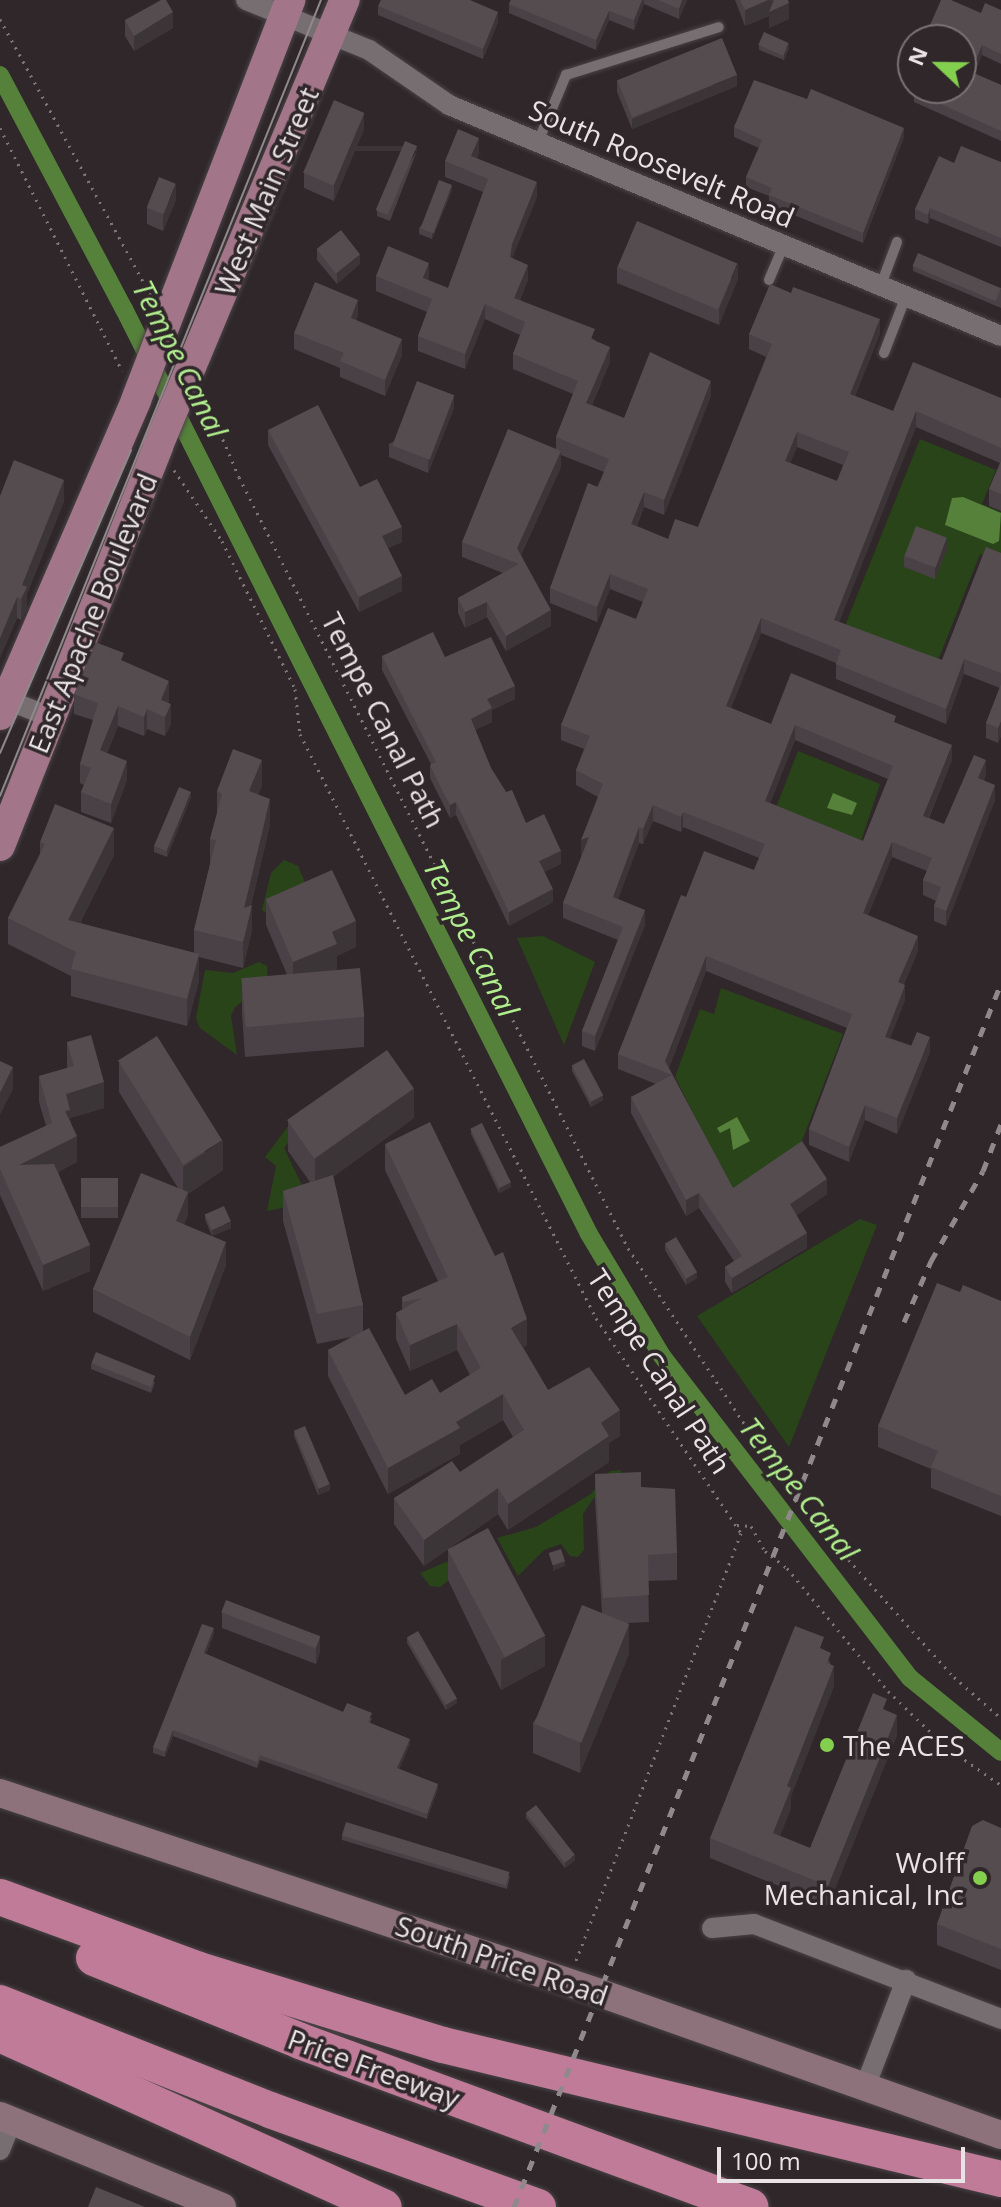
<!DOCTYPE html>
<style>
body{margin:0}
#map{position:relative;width:1001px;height:2207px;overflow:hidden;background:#2f272a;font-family:"Open Sans",sans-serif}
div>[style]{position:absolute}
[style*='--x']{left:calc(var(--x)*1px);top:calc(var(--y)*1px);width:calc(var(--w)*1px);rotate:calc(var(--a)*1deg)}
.green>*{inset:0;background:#2a4419}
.water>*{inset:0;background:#55813a}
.canal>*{height:18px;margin:-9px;padding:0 9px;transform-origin:9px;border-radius:9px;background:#55813a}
.path>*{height:3px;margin-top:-1.5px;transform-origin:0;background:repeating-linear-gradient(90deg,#7d7678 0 2px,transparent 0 8px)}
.roads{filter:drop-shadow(0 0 2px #494345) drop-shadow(0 0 2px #494345)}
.service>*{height:10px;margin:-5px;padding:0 5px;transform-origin:5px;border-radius:5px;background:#776e71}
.minor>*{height:20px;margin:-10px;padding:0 10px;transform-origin:10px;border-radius:10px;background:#776e71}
.secondary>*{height:28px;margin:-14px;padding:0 14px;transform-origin:14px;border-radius:14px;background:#8d727c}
.primary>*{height:30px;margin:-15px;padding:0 15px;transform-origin:15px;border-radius:15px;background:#a27688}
.motorway>*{height:36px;margin:-18px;padding:0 18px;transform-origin:18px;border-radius:18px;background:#bf7b97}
.tram>*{height:2px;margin:-1px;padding:0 1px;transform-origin:1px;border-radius:1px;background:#90898b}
.rail>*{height:5px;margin-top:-2.5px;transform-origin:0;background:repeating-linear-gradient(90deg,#90898b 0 10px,transparent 0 20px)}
.wall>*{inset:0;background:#494145;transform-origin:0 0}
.shaded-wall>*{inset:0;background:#3c3538;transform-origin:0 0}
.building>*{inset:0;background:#554c50;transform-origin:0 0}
.dots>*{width:22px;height:22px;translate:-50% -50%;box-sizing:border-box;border:4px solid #2f272a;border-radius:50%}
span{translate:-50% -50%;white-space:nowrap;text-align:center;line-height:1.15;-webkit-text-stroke:7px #2f272a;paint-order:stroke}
.street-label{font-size:28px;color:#e9e3e5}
.poi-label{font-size:28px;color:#e9e3e5}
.left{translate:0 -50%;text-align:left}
.right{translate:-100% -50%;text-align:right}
.water-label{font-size:30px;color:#b1ef8e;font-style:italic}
.north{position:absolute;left:897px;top:24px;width:80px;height:80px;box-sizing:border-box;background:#2f272a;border:2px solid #797275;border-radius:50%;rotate:292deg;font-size:22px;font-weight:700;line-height:32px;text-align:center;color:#e9e3e5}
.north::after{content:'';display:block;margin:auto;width:28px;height:36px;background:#83d04f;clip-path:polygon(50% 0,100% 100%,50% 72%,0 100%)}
.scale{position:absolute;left:717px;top:2147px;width:248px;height:36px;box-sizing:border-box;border:4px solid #e9e3e5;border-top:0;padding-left:10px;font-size:24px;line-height:28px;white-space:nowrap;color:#e9e3e5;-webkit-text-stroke:6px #2f272a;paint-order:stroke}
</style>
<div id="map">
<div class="green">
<i style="clip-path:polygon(920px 439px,996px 470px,982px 504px,1001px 512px,1001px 562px,980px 554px,937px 663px,832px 658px)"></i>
<i style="clip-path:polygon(798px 751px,880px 784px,859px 847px,762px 844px)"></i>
<i style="clip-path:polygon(284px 860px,298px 866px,306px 885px,267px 914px,262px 910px,271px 873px)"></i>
<i style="clip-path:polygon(543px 936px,595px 962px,564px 1045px,517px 938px)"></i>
<i style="clip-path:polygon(259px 962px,267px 966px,268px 983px,235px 1007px,231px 1016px,237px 1055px,200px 1028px,196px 1018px,205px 970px,233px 973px)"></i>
<i style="clip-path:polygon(721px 988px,843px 1034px,800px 1146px,732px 1189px,675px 1077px,700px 1009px,714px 1014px)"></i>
<i style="clip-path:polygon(301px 1109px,308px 1117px,284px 1148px,310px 1202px,267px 1211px,276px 1166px,265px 1157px)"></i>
<i style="clip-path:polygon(860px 1219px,877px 1225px,789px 1447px,697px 1316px)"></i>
<i style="clip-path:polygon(620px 1470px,629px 1484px,593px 1499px,583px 1514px,584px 1550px,578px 1557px,570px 1556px,561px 1544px,544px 1550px,518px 1576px,497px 1538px,536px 1527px,591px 1494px,610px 1471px)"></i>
<i style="clip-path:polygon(456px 1558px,467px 1566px,440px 1587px,430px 1586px,420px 1573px)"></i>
</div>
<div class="water">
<i style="clip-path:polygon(963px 497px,1001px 513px,999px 541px,993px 544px,945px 525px,952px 498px)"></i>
<i style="clip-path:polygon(833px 793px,857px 803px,852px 815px,827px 808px)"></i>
<i style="clip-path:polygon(737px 1117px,750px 1141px,733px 1150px,730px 1128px,720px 1133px,717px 1128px)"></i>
</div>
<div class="canal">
<i style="--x:0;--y:75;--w:265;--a:62.1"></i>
<i style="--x:124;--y:309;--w:1035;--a:63.31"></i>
<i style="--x:589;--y:1234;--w:142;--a:59.1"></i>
<i style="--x:662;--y:1356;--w:406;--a:52.4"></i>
<i style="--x:910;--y:1678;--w:117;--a:39.1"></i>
</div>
<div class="path">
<i style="--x:0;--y:19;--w:315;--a:61.4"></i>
<i style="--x:0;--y:128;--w:272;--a:63.3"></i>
<i style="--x:204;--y:395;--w:89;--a:66.9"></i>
<i style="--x:239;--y:477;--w:864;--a:63.23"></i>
<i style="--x:628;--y:1248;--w:302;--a:56.5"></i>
<i style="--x:795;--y:1500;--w:238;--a:48.1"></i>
<i style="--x:954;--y:1677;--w:62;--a:41.1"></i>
<i style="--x:174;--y:470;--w:86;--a:55.9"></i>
<i style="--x:222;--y:541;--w:165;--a:63.7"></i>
<i style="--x:295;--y:689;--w:45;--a:83.7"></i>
<i style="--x:300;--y:734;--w:655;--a:63.12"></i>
<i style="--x:596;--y:1318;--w:259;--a:56"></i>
<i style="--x:741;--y:1533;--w:462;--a:111.1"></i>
<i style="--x:737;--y:1525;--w:14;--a:4"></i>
<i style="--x:751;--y:1526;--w:29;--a:61"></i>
<i style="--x:765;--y:1551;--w:28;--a:38"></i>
<i style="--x:787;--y:1568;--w:159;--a:50.6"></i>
<i style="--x:888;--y:1691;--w:79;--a:44"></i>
<i style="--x:945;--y:1746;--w:68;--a:34.9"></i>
</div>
<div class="roads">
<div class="service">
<i style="--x:538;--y:142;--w:73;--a:-67.3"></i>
<i style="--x:566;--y:75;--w:160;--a:-17.4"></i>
<i style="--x:769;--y:280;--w:38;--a:-67"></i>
<i style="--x:881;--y:285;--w:46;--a:-69.6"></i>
<i style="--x:884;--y:353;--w:61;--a:-68.9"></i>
</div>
<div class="minor">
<i style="--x:246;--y:0;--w:133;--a:22.1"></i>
<i style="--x:369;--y:50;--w:97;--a:34.5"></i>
<i style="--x:449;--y:105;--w:598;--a:22.71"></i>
<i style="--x:0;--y:697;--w:54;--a:21.8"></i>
<i style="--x:712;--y:1928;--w:42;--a:-5.4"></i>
<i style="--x:754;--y:1924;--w:265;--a:21"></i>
<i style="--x:865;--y:2087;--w:115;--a:-69"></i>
<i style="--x:0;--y:2150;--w:31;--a:-68"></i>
</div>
<div class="secondary">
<i style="--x:0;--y:1793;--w:632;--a:18.43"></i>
<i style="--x:600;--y:1993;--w:425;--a:19.5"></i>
<i style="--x:0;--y:2116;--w:240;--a:22.3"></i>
</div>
<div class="primary">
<i style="--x:0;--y:715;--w:343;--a:-66.6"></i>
<i style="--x:136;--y:400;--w:429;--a:-68.9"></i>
<i style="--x:0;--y:846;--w:430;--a:-68.4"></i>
<i style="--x:158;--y:446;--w:484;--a:-67.3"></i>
</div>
<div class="motorway">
<i style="--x:0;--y:1897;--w:212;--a:20.1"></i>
<i style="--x:199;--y:1970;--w:255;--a:17.1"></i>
<i style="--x:443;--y:2045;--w:574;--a:13.5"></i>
<i style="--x:94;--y:1958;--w:222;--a:21.9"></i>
<i style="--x:300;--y:2041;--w:480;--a:20.2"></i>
<i style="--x:0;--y:2003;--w:290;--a:21.6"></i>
<i style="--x:270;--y:2110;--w:285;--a:19.9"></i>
<i style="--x:0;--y:2034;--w:421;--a:24.3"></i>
</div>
</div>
<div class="tram">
<i style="--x:0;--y:753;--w:330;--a:-66.6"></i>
<i style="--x:0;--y:796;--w:858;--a:-68.04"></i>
</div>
<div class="rail">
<i style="--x:904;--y:1322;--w:67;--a:-66.1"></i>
<i style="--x:931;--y:1261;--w:104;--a:-60"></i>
<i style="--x:983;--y:1171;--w:50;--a:-69"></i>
<i style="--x:514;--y:2207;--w:1317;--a:-68.3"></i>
</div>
<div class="wall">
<i style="clip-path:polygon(511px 0,687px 0,679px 19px,644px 4px,634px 30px,609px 20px,596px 50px,509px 13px,509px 4px)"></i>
<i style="clip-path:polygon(735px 0,788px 0,789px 19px,769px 28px,769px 16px,745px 26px)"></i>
<i style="clip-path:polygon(378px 6px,498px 22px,483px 59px,378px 15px)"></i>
<i style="clip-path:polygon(1001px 10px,1001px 64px,982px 55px,974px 73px,1001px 85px,1001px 141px,914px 102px,914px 92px,961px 40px,927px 40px,927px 32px,981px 13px)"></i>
<i style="clip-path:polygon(125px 20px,173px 28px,134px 51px,125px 36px)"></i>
<i style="clip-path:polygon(759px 45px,789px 48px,784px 60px,759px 50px)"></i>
<i style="clip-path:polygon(617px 81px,737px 86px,632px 129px,617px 92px)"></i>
<i style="clip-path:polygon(807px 99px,904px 137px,863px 243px,769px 205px,769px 196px,746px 187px,746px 177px,759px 148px,734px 137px,734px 127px)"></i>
<i style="clip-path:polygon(364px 129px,334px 201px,304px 188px,304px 173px)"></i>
<i style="clip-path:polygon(417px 151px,390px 221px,377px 216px,377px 211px)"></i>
<i style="clip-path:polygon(evenodd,479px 153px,477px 158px,537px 197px,512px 258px,528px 280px,520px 300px,595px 340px,610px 362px,592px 405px,624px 418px,711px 396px,664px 515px,644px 507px,637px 526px,668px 539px,698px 527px,766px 357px,749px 349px,749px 334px,880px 334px,855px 396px,893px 411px,1001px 398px,1001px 511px,989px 506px,989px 489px,1000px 463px,916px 427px,839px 622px,942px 660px,1001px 553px,1001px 736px,998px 743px,986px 738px,986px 723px,1000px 688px,964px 674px,946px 724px,836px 679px,836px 663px,761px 633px,731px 708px,771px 724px,896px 723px,952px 760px,929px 818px,944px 824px,986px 775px,984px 780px,995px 800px,946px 926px,934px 921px,934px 906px,936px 901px,923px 895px,923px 880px,927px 871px,892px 857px,868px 915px,918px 951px,904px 984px,905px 1000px,890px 1038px,930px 1052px,897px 1134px,865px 1120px,849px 1162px,809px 1145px,809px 1129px,847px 1028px,706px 971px,669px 1068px,733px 1188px,827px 1194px,797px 1215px,807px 1248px,732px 1293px,725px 1282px,725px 1267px,734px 1261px,699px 1208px,686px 1216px,631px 1113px,631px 1097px,656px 1084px,618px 1069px,618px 1054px,686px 897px,754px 870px,759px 858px,683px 827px,681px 832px,653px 821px,643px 844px,639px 843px,618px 899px,645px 925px,595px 1051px,582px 1046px,582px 1031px,618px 940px,563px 918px,563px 903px,582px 855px,581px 856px,598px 797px,576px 785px,576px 770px,584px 749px,561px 740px,561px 725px,636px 619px,643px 602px,610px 589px,597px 622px,550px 603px,550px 588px,604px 472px,561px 455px,561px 467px,521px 555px,551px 626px,506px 651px,487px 617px,465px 628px,458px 613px,458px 598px,503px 573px,462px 557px,462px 542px,556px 449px,556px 437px,573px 394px,513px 369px,513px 354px,520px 335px,485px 319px,465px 369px,418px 351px,418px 336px,427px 312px,376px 291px,376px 276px,429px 278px,428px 280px,448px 288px,483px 192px,445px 177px,445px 161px,479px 153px,797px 447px,843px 465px,837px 481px,790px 463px,797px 447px,479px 153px,795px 740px,888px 779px,863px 841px,770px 803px,795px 740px)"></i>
<i style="clip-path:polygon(1001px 162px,1001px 247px,930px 218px,928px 224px,915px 219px,915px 209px,954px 163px)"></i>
<i style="clip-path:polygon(452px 190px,432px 239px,419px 234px,419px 228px)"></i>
<i style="clip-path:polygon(176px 200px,163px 231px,147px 224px,147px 208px)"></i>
<i style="clip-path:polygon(317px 249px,360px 264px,337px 284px,317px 260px)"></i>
<i style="clip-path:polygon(913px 266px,1001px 288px,1001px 308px,913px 271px)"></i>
<i style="clip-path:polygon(617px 267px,738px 279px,719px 325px,617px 283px)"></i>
<i style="clip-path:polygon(358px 316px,356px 320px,402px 355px,385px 396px,340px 377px,340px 368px,294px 349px,294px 333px)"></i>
<i style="clip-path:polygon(454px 408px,428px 473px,389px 457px,389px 444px)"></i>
<i style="clip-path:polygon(268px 430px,360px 487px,402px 542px,388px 548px,402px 591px,359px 612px,268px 445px)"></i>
<i style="clip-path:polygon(0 496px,64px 501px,27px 594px,27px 608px,21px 620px,17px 618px,0 658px)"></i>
<i style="clip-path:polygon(947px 549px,935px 579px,904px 567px,904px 556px)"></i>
<i style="clip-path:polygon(382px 656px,515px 699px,492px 710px,492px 722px,475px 730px,491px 768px,506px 792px,526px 823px,561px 864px,544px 872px,553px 902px,509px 926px,456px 815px,450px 818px,430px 778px,430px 765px,431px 764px,382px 670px)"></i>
<i style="clip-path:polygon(124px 662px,169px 700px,168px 703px,171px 724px,165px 736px,147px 729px,144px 736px,118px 726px,107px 753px,127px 780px,111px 823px,81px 812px,81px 792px,84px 785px,80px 783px,80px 764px,93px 720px,74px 714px,74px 694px)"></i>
<i style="clip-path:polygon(262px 786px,258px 794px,270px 825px,251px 905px,252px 930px,243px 968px,199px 957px,199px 981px,187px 1026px,71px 996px,71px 976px,8px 944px,8px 918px,40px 854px,40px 842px,114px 855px,80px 923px,194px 953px,194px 930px,210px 864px,210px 839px,217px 815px,217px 791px)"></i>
<i style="clip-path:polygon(191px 797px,167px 857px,154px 852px,154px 846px)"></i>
<i style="clip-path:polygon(266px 899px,356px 947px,337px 956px,337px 969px,330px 972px,364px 1017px,364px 1047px,245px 1057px,242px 1013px,242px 983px,288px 977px,266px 925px)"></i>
<i style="clip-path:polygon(67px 1042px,104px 1108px,70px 1118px,77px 1162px,58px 1172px,90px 1271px,43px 1291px,0 1195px,0 1147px,46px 1126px,39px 1102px,39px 1076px,67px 1068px)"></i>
<i style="clip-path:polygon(119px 1062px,223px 1170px,188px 1194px,188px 1215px,184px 1224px,226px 1265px,190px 1360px,93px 1312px,93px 1289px,178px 1188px,119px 1092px)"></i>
<i style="clip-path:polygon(572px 1066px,603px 1100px,591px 1107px,572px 1071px)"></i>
<i style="clip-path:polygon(414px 1118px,333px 1177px,363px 1305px,363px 1331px,405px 1395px,440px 1393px,470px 1375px,457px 1350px,410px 1371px,396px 1339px,396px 1313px,402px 1310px,402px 1297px,438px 1281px,385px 1170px,385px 1144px,527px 1345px,523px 1347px,548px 1390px,620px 1436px,609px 1443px,609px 1462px,508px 1530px,498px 1514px,424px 1566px,394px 1524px,394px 1498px,460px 1472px,513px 1437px,503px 1420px,460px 1445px,460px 1454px,388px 1494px,328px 1376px,328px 1350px,351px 1337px,317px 1344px,283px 1221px,283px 1191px,310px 1182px,288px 1151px,288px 1121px)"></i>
<i style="clip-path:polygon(471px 1129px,511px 1187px,499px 1193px,471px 1134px)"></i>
<i style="left:118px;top:1178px;width:40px;height:37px;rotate:90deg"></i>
<i style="clip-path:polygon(205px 1214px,231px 1228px,212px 1236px,205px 1219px)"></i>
<i style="clip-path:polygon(665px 1244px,697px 1278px,686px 1285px,665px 1250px)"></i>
<i style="clip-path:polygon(960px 1292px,1001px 1301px,1001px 1516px,931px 1488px,931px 1469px,878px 1447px,878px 1426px)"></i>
<i style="clip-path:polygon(91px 1363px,155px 1382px,151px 1393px,91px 1369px)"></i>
<i style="clip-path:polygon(294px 1431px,330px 1490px,318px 1495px,294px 1436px)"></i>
<i style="clip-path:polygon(595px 1474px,641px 1487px,677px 1553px,677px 1580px,648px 1581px,649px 1622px,627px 1623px,629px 1654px,580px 1773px,533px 1753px,533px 1723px,602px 1613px,595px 1501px)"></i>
<i style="clip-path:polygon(448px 1550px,545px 1666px,501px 1690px,448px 1580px)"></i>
<i style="clip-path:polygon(222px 1612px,320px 1636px,320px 1652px,316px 1664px,222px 1628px)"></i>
<i style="clip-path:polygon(214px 1634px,206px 1654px,343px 1712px,372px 1718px,370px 1723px,410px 1744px,399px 1769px,438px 1789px,427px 1819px,260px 1760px,257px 1768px,173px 1736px,165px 1757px,153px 1753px,153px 1747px)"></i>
<i style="clip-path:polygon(407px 1638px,457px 1703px,446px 1710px,407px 1643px)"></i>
<i style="clip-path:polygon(824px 1650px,831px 1665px,834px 1686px,791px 1796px,791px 1808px,780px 1836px,810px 1848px,887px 1711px,897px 1735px,828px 1906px,710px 1858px,710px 1838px)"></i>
<i style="clip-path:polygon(526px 1813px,575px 1860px,565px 1868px,526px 1818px)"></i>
<i style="clip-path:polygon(1001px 1828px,1001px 1970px,937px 1945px,937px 1924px)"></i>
<i style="clip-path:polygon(342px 1835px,510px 1876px,507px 1889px,342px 1840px)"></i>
</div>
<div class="shaded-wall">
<i style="clip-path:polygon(642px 0,644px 0,644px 4px,634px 30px,634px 20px)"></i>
<i style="clip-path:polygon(682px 0,687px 0,679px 19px,679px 9px)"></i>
<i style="clip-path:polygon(768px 0,789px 3px,789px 19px,769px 28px,769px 16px,745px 26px,745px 10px)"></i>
<i style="clip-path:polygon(609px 11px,609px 20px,596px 50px,596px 40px)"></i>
<i style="clip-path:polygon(173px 12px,173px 28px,134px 51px,134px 36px)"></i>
<i style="clip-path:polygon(498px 12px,498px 22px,483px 59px,483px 49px)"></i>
<i style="clip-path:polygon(789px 43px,789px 48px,784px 60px,784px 55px)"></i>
<i style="clip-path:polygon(982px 45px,982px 55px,971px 82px,971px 72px)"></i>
<i style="clip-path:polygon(737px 75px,737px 86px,632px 129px,632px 119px)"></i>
<i style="clip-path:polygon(364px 113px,364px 129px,334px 201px,334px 185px)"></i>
<i style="clip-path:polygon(904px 128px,904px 137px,863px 243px,863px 233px)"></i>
<i style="clip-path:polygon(479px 138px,479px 153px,471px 171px,471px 156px)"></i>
<i style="left:417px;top:146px;width:5px;height:75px;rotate:90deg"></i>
<i style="clip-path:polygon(537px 182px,537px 197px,512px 259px,510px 257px,512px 244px)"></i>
<i style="clip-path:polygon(176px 184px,176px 200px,163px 231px,163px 215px)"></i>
<i style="clip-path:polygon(452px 185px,452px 190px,432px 239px,432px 234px)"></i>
<i style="clip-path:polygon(930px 208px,930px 218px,928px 224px,928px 215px)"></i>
<i style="clip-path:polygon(360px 254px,360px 264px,337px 284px,337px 273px)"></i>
<i style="clip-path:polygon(429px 263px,429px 278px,423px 293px,423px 278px)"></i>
<i style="clip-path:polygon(738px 263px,738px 279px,719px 325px,719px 309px)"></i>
<i style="clip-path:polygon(528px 265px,528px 280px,514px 313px,514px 298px)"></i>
<i style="clip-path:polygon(358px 300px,358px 316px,351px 334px,351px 318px)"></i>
<i style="clip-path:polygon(485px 304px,485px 319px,465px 369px,465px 354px)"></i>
<i style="clip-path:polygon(880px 319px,880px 334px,850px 409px,850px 394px)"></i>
<i style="clip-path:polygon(402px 339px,402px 355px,385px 396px,385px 380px)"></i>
<i style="clip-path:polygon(610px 347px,610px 362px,586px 418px,586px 403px)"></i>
<i style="clip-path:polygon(711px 381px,711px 396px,664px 515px,664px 500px)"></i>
<i style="clip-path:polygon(454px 395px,454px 408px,428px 473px,428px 460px)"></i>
<i style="clip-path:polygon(916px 411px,916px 427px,834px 635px,834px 620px)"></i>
<i style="clip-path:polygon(797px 432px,797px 447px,785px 476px,785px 461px)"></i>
<i style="clip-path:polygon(561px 451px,561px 467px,517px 563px,517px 548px)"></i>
<i style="clip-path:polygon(64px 480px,64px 501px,27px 594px,27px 608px,21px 620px,22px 585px)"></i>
<i style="clip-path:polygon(644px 492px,644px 507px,631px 539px,631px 524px)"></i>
<i style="clip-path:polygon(402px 527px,402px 542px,382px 551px,382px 536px)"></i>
<i style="clip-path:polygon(947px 538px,947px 549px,935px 579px,935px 569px)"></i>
<i style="clip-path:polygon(610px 574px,610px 589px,597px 622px,597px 607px)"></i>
<i style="clip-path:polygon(402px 576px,402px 591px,359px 612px,359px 597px)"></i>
<i style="clip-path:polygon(17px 597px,17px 618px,0 658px,0 638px)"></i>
<i style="clip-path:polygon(487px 602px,487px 617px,465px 628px,465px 612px)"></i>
<i style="clip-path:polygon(551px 610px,551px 626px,506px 651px,506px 636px)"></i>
<i style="clip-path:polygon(761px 618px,761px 633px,726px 721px,726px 706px)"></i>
<i style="clip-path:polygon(964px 659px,964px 674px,946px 724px,946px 709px)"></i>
<i style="clip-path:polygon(169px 681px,169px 700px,162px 716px,161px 700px)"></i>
<i style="clip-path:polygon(515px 686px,515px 699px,492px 710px,492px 722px,471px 732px,471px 719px,487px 699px)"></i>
<i style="clip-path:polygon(171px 704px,171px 724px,165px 736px,165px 717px)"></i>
<i style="clip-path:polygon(118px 706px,118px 726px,100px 769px,100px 750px)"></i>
<i style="clip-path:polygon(147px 709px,147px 729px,144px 736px,144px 717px)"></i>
<i style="clip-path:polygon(1001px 721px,1001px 736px,998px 743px,998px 728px)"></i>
<i style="clip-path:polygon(795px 725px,795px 740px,765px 816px,765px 801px)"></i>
<i style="clip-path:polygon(952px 745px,952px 760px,923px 831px,923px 816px)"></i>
<i style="clip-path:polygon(262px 760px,262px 786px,249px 817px,249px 791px)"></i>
<i style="clip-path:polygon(986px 760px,986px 775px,978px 793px,978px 778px)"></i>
<i style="clip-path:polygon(127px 761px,127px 780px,111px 823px,111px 804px)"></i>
<i style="clip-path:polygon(995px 785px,995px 800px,946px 926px,946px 911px)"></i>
<i style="clip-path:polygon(191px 792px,191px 797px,167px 857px,167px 851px)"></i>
<i style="clip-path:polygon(270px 799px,270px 825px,244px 934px,244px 908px)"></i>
<i style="clip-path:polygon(456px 802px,456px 815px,450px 818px,450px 805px)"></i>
<i style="clip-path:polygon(653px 805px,653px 821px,643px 844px,643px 829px)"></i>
<i style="clip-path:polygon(683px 812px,683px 827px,681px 832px,681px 817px)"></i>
<i style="clip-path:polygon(639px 827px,639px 843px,613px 912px,613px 897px)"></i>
<i style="clip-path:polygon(114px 828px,114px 855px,68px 947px,68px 920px)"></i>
<i style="clip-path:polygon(589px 837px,589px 852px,581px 856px,581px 840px)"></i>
<i style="clip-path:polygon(892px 842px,892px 857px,863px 928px,863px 913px)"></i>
<i style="clip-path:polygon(561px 851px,561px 864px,539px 874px,539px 861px)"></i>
<i style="clip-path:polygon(553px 889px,553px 902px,509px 926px,509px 912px)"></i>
<i style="clip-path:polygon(252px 905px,252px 930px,243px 968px,243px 942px)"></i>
<i style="clip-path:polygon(645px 910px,645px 925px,595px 1051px,595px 1036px)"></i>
<i style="clip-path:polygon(356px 921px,356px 947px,337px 956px,337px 969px,293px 988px,293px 962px,332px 932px)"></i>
<i style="clip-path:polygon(918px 936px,918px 951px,898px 997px,898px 982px)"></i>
<i style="clip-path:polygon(199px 954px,199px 981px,187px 1026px,187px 999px)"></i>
<i style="clip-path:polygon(706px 956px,706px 971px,667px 1073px,665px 1061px)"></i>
<i style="clip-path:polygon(905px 985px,905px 1000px,885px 1052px,885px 1037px)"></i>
<i style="clip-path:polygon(930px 1037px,930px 1052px,897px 1134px,897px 1118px)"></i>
<i style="clip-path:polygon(13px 1067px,13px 1089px,0 1115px,0 1093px)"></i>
<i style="clip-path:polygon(104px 1082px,104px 1108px,70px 1118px,70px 1136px,65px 1137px,66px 1094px)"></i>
<i style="clip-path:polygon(414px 1088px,414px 1118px,315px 1190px,315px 1159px)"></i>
<i style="clip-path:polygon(603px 1095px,603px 1100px,591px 1107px,591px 1101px)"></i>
<i style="clip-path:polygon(865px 1105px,865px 1120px,849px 1162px,849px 1147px)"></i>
<i style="clip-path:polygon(77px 1136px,77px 1162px,19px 1191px,19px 1165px)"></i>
<i style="clip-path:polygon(223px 1140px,223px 1170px,188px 1194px,188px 1215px,176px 1244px,176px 1221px,183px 1197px,183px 1167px)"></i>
<i style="clip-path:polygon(827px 1179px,827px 1194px,790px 1220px,790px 1204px)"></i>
<i style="clip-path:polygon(511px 1182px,511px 1187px,499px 1193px,499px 1187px)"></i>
<i style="clip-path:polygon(699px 1193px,699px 1208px,686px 1216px,686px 1200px)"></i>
<i style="clip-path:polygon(231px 1222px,231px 1228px,212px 1236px,212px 1230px)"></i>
<i style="clip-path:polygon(807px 1233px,807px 1248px,732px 1293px,732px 1278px)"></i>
<i style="clip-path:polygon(226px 1242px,226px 1265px,190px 1360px,190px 1337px)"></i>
<i style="clip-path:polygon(90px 1245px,90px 1271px,43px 1291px,43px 1265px)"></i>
<i style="clip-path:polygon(697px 1272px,697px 1278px,686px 1285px,686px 1279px)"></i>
<i style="clip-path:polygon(527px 1319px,527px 1345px,511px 1354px,511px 1328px)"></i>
<i style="clip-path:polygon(457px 1324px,457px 1350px,410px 1371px,410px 1345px)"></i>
<i style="clip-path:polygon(503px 1394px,503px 1420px,460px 1445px,460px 1454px,388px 1494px,388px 1468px,456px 1422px)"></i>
<i style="clip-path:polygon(620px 1410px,620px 1436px,609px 1443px,609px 1462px,508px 1530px,508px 1504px,601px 1423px)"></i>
<i style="clip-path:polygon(330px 1484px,330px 1490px,318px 1495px,318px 1489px)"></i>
<i style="clip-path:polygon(498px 1488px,498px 1514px,424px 1566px,424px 1540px)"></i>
<i style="clip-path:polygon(565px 1561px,565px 1566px,553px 1571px,553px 1565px)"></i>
<i style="clip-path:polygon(629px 1624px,629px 1654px,580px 1773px,580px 1743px)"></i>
<i style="clip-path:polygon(214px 1628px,214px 1634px,204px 1658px,204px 1653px)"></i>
<i style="clip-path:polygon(320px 1636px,320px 1652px,316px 1664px,316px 1648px)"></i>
<i style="clip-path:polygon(545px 1636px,545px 1666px,501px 1690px,501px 1660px)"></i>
<i style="clip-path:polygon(834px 1666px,834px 1686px,791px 1796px,791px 1808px,773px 1853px,773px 1833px,787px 1786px)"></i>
<i style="clip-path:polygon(457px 1698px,457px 1703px,446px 1710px,446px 1704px)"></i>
<i style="clip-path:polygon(897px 1715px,897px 1735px,828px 1906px,828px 1886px)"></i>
<i style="clip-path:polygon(173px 1730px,173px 1736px,165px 1757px,165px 1752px)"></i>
<i style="clip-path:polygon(410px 1739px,410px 1744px,397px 1774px,397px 1768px)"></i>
<i style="clip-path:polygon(438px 1784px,438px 1789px,427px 1819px,427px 1814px)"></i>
<i style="clip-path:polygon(575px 1855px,575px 1860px,565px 1868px,565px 1863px)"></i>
</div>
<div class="building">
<i style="clip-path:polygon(161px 0,166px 0,173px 12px,134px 36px,125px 20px)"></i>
<i style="clip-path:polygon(381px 0,470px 0,498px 12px,483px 49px,378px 6px)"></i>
<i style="clip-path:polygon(511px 0,642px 0,634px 20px,609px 11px,596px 40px,509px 4px)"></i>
<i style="clip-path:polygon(658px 0,682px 0,679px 9px)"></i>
<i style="clip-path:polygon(740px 0,768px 0,745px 10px)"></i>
<i style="clip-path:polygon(774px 0,788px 0,789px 3px,769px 12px)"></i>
<i style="clip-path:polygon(941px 0,951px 0,981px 13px,985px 3px,1001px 10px,1001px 54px,982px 45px,971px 72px,1001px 85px,1001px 131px,914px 92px,916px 88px,961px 88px,961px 40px,936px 40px,938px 37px,927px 32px)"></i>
<i style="left:764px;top:32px;width:27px;height:14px;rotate:24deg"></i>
<i style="left:722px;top:38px;width:40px;height:113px;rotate:68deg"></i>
<i style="clip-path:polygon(754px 80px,807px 99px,811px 89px,904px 128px,863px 233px,769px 195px,772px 188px,746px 177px,762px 140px,734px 127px)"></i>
<i style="left:334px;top:100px;width:33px;height:79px;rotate:23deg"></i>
<i style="clip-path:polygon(evenodd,458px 129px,479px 138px,471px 156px,537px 182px,512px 244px,510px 257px,528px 265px,514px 298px,595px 329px,591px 339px,610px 347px,586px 403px,624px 418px,650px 352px,711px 381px,664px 500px,644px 492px,631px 524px,668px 539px,675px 519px,698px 527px,772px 344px,749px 334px,770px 284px,791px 293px,793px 287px,880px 319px,850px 394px,893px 411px,913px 362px,1001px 398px,1001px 448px,916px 411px,834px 620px,942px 660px,986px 547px,1001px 553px,1001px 673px,964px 659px,946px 709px,836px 664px,841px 650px,761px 618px,726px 706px,771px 724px,791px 673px,896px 716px,894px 722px,952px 745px,923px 816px,944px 824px,974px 755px,986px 760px,978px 778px,995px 785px,946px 911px,934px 906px,941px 887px,923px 880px,932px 858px,892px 842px,863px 913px,918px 936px,898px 982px,905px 985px,885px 1037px,911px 1046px,917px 1032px,930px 1037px,897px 1118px,865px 1105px,849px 1147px,809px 1129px,852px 1014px,706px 956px,665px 1061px,733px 1188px,802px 1141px,827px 1179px,790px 1204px,807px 1233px,732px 1278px,725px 1267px,742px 1256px,699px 1193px,686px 1200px,631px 1097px,672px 1075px,618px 1054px,681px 895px,686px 897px,704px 851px,754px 870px,765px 844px,683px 812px,681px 817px,653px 805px,643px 829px,639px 827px,613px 897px,645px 910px,595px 1036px,582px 1031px,623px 927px,563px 903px,589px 837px,581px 840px,603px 784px,576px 770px,590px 736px,561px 725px,608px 608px,636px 619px,648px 589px,610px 574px,597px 607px,550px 588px,588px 483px,598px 487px,609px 459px,556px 437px,578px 381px,513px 354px,525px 322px,485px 304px,465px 354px,418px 336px,432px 299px,376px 276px,388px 246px,429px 263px,423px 278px,448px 288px,488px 179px,445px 161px,458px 129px,797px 432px,849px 452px,837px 481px,785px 461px,797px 432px,458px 129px,795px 725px,893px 766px,863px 841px,765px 801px,795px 725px)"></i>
<i style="left:405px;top:141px;width:13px;height:75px;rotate:23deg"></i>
<i style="clip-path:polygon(961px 146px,1001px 162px,1001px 238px,930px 208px,928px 215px,915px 209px,939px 156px,954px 163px)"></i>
<i style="left:159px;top:177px;width:18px;height:33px;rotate:22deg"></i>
<i style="left:439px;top:180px;width:14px;height:52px;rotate:21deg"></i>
<i style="left:637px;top:221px;width:109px;height:50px;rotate:23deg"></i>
<i style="left:341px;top:230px;width:31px;height:31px;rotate:52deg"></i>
<i style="left:918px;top:253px;width:90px;height:14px;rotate:23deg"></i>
<i style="clip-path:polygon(315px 282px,358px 300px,351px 318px,402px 339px,385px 380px,340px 361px,344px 353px,294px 333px)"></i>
<i style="left:417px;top:381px;width:40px;height:69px;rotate:21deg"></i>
<i style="clip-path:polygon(318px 405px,360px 487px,377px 479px,402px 527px,382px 536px,402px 576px,359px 597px,268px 430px)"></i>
<i style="clip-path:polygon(508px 429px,561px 451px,517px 548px,551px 610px,506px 636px,487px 602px,465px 612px,458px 598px,519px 564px,462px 542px)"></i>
<i style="clip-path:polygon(14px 460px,64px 480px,22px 585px,27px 587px,21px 599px,17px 597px,0 638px,0 496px)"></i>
<i style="clip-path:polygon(1001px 461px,1001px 494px,989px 489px)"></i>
<i style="left:916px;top:526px;width:33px;height:32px;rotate:21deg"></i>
<i style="clip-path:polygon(433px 632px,445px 657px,491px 637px,515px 686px,487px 699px,492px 708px,471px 719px,491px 768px,506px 792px,512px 790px,526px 823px,544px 814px,561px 851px,539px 861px,553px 889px,509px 912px,456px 802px,450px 805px,441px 788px,430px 765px,436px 762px,382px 656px)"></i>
<i style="clip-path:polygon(95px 642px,124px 653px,121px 660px,169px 681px,161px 700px,171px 704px,165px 717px,147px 709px,144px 717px,118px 706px,100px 750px,127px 761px,111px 804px,81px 792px,91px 768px,80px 764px,98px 703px,74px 694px)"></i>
<i style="clip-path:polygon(1001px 684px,1001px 721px,998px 728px,986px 723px)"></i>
<i style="clip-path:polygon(233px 749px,262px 760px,249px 791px,270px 799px,244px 908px,252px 905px,243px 942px,194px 930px,216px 840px,210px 839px,222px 794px,217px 791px)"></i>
<i style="left:179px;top:787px;width:13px;height:64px;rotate:23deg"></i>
<i style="clip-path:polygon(55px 804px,114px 828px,68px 920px,199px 954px,187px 999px,71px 969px,76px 952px,8px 918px,45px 844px,40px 842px)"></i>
<i style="clip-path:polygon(332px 870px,356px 921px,332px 932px,337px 944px,293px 962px,266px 899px)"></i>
<i style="left:360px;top:968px;width:49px;height:119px;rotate:85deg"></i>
<i style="clip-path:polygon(91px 1035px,104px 1082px,66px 1094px,70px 1110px,65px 1111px,77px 1136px,19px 1165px,54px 1164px,90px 1245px,43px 1265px,0 1169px,0 1147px,52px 1123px,39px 1076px,74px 1066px,67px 1042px)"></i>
<i style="left:157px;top:1036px;width:123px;height:46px;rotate:58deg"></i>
<i style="left:387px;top:1050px;width:47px;height:122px;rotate:55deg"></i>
<i style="left:584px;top:1059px;width:41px;height:14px;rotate:62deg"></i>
<i style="clip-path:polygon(0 1061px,13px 1067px,0 1093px)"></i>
<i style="clip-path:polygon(430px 1122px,495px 1256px,503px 1252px,527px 1319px,511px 1328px,548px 1390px,589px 1367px,620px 1410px,601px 1423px,609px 1436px,508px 1504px,498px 1488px,424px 1540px,394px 1498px,452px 1461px,460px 1472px,524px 1430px,503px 1394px,456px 1422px,460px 1428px,388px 1468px,328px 1350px,369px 1328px,405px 1395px,432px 1379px,440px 1393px,481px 1368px,457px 1324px,410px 1345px,396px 1313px,422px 1298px,403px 1302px,402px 1297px,448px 1277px,385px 1144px)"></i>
<i style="left:482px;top:1123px;width:66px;height:13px;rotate:64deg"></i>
<i style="clip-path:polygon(141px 1173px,188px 1192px,176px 1221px,226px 1242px,190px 1337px,93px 1289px)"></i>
<i style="clip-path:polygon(333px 1175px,363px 1305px,317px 1314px,283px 1191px)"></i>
<i style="left:118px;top:1178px;width:29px;height:37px;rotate:90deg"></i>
<i style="left:224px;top:1206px;width:17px;height:21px;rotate:66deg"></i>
<i style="left:676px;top:1237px;width:41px;height:13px;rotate:59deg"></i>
<i style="clip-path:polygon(937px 1283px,960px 1292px,963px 1285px,1001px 1301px,1001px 1496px,931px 1467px,938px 1451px,878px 1426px)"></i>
<i style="left:96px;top:1352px;width:64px;height:12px;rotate:22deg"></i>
<i style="left:305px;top:1426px;width:63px;height:12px;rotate:67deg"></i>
<i style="clip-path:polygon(641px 1472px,641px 1487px,675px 1489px,677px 1553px,648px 1555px,649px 1595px,603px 1598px,595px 1474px)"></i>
<i style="left:488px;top:1528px;width:122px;height:46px;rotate:62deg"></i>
<i style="left:561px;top:1549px;width:13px;height:13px;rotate:72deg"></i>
<i style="left:226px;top:1600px;width:101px;height:13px;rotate:21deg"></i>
<i style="left:582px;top:1605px;width:51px;height:128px;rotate:22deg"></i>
<i style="clip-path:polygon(202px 1624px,214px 1628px,204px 1653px,343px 1712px,347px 1703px,372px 1713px,368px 1722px,410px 1739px,397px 1768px,438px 1784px,427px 1814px,260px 1755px,257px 1762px,173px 1730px,165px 1752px,153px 1747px)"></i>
<i style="clip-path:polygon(795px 1626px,824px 1637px,820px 1648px,831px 1653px,827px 1663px,834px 1666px,787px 1786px,791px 1788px,773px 1833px,810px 1848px,873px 1693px,887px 1699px,883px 1709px,897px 1715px,828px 1886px,710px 1838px)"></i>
<i style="left:418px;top:1631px;width:78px;height:13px;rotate:60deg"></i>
<i style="left:536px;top:1805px;width:63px;height:13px;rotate:52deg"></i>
<i style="clip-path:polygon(983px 1820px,1001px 1828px,1001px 1949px,937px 1924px,972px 1826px)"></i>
<i style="left:346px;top:1822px;width:171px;height:14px;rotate:17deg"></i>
<i style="clip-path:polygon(96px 2187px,145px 2207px,88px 2207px)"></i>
</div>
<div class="dots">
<i style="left:827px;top:1745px;background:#83d04f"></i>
<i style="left:980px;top:1878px;background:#83d04f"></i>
</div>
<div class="street-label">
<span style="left:662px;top:163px;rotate:23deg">South Roosevelt Road</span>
<span style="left:266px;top:191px;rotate:-67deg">West Main Street</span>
<span style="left:92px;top:613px;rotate:-68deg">East Apache Boulevard</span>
<span style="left:384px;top:720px;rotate:63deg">Tempe Canal Path</span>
<span style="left:660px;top:1371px;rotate:57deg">Tempe Canal Path</span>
<span style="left:502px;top:1960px;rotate:19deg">South Price Road</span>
<span style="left:374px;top:2068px;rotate:20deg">Price Freeway</span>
</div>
<div class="poi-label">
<span class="left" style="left:843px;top:1745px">The ACES</span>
<span class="right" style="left:964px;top:1878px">Wolff<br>Mechanical, Inc</span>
</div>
<div class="water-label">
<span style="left:180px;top:359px;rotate:63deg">Tempe Canal</span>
<span style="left:471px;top:938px;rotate:63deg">Tempe Canal</span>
<span style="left:799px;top:1489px;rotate:52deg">Tempe Canal</span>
</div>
<div class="north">N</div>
<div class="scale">100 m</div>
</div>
